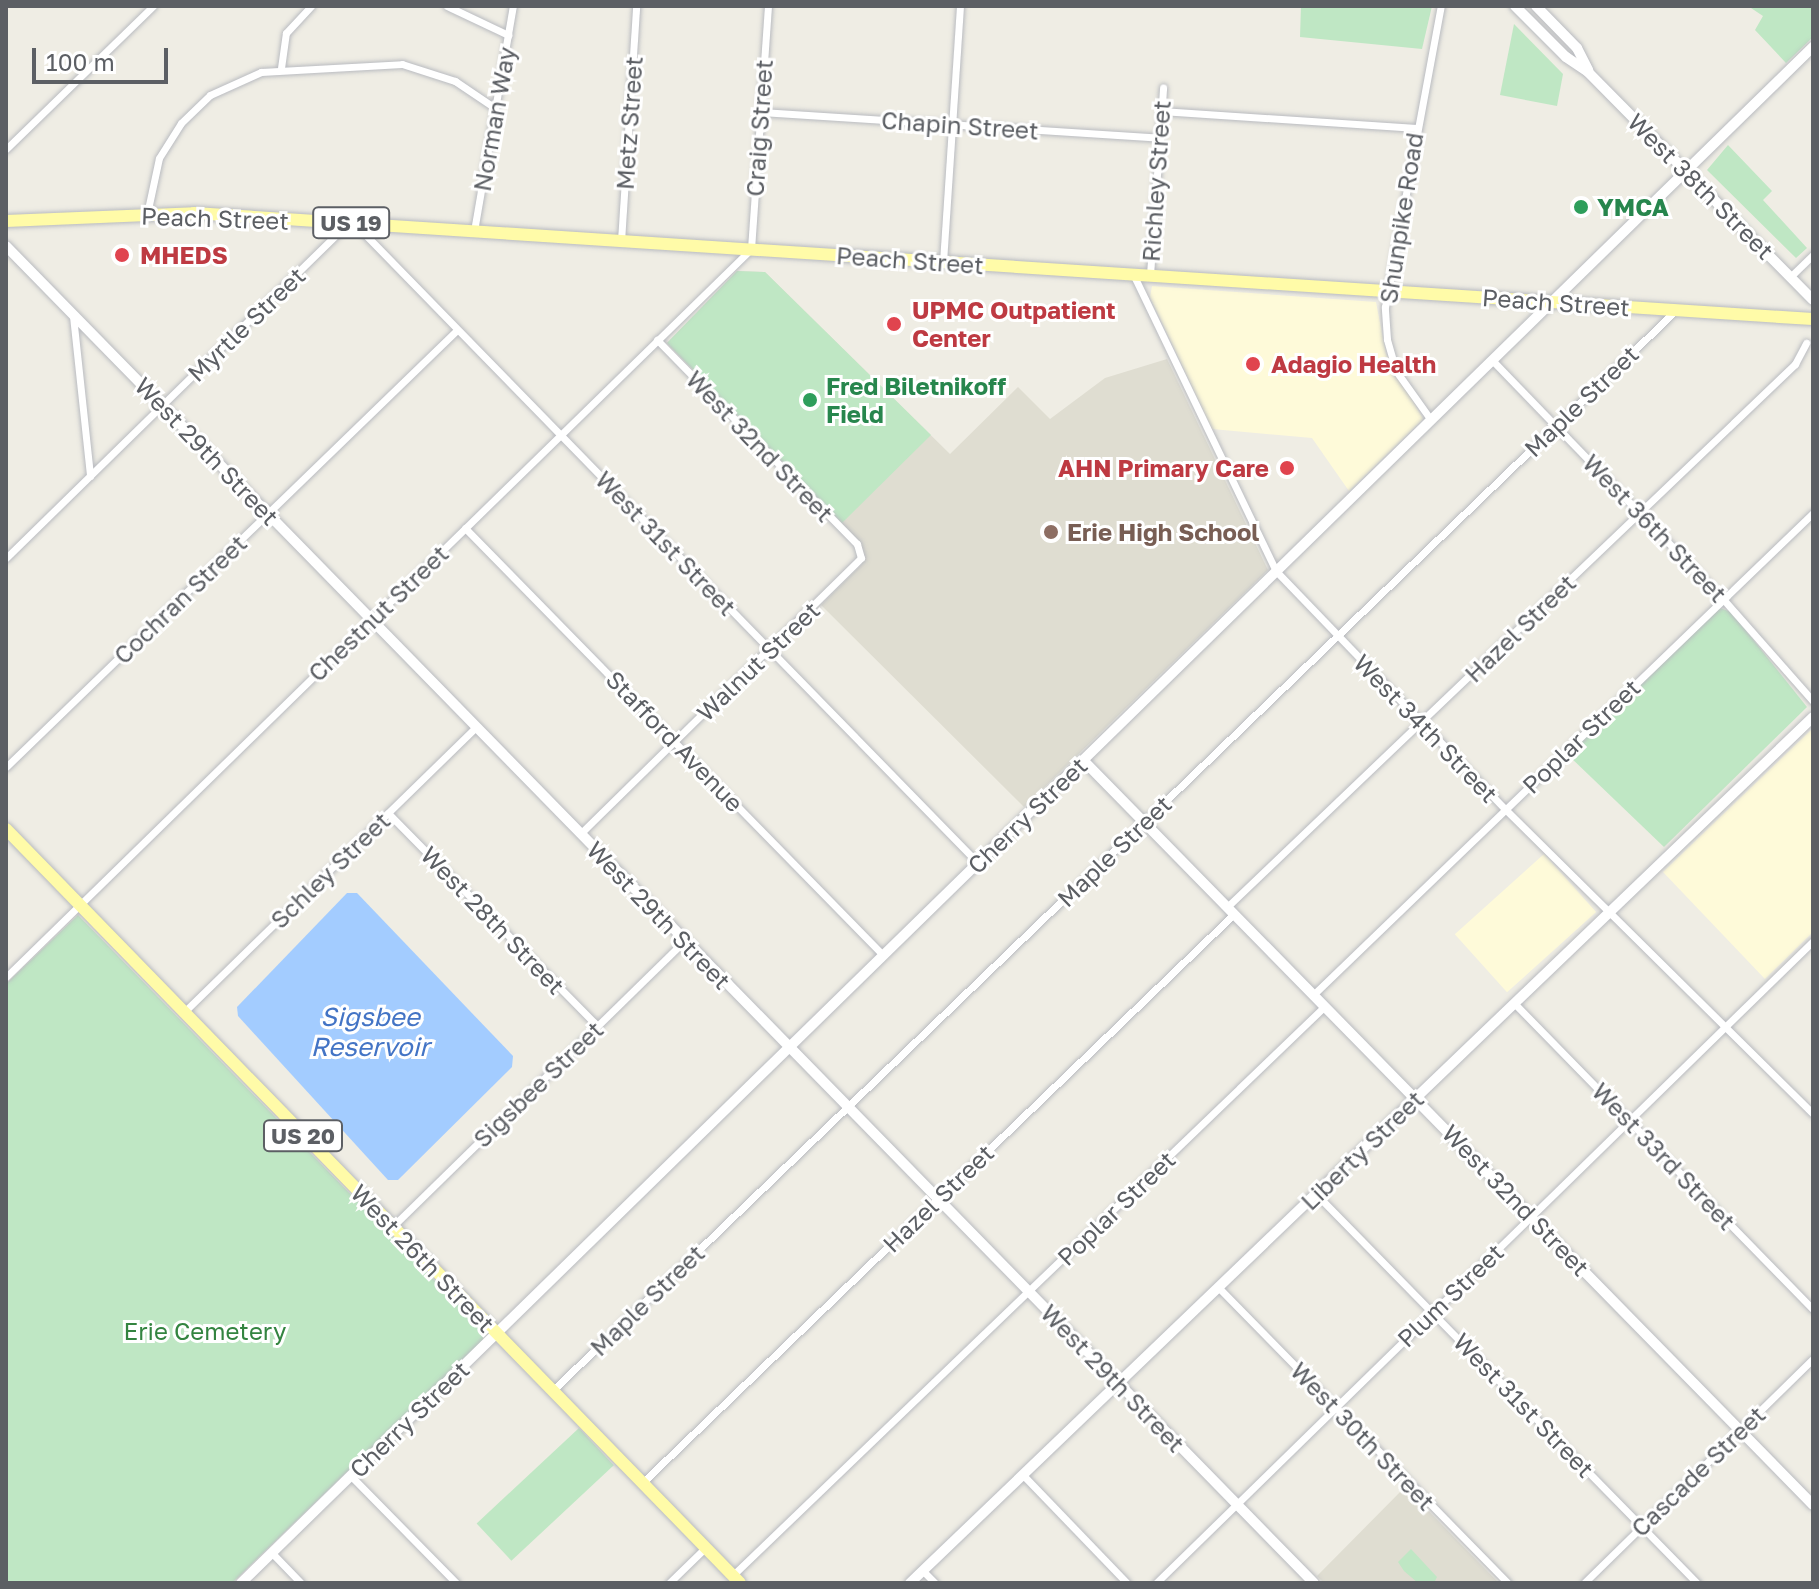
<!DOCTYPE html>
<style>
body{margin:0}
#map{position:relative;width:1819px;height:1589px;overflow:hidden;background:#efede4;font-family:"Golos Text",sans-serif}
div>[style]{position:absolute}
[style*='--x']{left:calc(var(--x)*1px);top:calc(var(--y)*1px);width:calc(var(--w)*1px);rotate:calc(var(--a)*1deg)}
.commercial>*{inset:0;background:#fefad9;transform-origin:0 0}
.education>*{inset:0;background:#dfddd1}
.green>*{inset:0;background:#bfe7c4;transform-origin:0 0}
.water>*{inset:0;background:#a3ccff}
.roads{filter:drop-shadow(0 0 2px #b9bbc0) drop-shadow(0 0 2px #b9bbc0)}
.street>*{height:7px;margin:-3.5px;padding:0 3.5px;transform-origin:3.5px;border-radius:3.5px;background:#fff}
.secondary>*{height:10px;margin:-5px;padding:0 5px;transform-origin:5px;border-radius:5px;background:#fff}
.primary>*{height:12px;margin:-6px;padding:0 6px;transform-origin:6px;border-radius:6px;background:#fffba8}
.dots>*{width:22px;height:22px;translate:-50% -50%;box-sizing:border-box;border:4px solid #fff;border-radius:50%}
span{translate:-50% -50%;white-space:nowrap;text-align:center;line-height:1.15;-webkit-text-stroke:6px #fff;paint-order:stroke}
.shield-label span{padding:2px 6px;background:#fff;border:2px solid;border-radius:6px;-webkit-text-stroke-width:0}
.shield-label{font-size:22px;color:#5c5f64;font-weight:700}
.street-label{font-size:24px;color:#5c5f64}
.leisure-label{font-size:24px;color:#27864d;font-weight:700}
.left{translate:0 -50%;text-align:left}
.health-label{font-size:24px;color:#be3a42;font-weight:700}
.right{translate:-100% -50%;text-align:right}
.education-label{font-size:24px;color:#785e54;font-weight:700}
.park-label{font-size:24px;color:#338440}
.water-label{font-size:26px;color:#4374c5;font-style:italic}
.frame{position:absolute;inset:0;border:8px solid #5c5f64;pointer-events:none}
.scale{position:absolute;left:32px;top:48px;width:136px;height:36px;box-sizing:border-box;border:4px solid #5c5f64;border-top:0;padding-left:10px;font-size:24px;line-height:28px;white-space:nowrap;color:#5c5f64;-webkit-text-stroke:6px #fff;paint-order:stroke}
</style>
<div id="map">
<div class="commercial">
<i style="clip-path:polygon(1152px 286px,1376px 302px,1386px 354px,1423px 419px,1349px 491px,1312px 438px,1212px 429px,1150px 297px)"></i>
<i style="clip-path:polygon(1813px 728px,1813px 932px,1765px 979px,1663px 872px)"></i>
<i style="left:1544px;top:854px;width:78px;height:120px;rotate:48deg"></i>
</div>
<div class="education">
<i style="clip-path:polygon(737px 271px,765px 272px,950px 454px,1018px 387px,1050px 419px,1105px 378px,1167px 359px,1268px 570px,1024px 807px,821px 605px,862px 564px,860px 542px,667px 343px)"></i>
<i style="clip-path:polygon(1405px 1487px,1489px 1573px,1499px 1583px,1324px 1583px,1317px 1576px)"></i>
</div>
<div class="green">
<i style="clip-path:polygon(1301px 6px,1432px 6px,1422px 49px,1300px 37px)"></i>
<i style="clip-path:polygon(1748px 6px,1813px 6px,1813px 37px,1786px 63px,1755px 30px,1763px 16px)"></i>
<i style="clip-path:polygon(1514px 24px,1563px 74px,1557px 106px,1500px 95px)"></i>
<i style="clip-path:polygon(1728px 145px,1772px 191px,1763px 200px,1807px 248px,1796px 258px,1707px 170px)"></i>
<i style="clip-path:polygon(737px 271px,765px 272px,931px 435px,842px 523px,667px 343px)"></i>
<i style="clip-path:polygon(1720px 608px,1731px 612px,1807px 707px,1664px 847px,1568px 755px)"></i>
<i style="clip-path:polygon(78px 915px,484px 1331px,483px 1340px,232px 1583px,6px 1583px,6px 984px)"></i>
<i style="left:579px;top:1428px;width:51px;height:140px;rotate:47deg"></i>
<i style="clip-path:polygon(1411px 1549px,1437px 1577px,1434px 1583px,1418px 1583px,1404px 1571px,1398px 1562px)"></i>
</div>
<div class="water">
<i style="clip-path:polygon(347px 893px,357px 893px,513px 1056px,512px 1067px,398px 1180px,388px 1180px,238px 1016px,237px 1007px)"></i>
</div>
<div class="roads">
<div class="street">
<i style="--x:447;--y:6;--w:68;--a:25.4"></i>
<i style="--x:281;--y:68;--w:35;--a:-82"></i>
<i style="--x:286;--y:33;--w:37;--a:-47"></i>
<i style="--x:1161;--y:111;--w:256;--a:3.8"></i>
<i style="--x:761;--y:112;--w:400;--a:3.7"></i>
<i style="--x:6;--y:149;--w:205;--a:-44.2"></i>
<i style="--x:147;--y:214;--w:57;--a:-77.9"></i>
<i style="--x:159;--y:158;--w:41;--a:-57.8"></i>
<i style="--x:181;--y:123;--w:40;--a:-44"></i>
<i style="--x:210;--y:95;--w:56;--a:-24.3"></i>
<i style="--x:261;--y:72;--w:141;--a:-3.2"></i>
<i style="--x:402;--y:64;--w:56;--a:17.8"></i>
<i style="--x:455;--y:81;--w:48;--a:34"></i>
<i style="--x:354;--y:223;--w:894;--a:45.73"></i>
<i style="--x:474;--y:231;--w:228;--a:-80.2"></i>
<i style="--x:621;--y:241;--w:235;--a:-86.3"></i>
<i style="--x:943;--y:262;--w:257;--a:-86.2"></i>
<i style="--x:1133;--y:274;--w:330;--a:64.3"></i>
<i style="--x:1276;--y:571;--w:330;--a:46.1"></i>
<i style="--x:1505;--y:809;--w:433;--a:44.7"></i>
<i style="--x:1150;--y:275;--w:188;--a:-86"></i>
<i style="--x:1790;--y:277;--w:32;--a:-44"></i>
<i style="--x:73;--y:316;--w:161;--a:83.9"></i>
<i style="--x:1492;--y:360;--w:332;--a:46"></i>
<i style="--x:1723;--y:599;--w:136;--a:48.6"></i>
<i style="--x:1431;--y:420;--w:60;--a:-125.5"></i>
<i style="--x:1396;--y:371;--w:33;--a:-106"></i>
<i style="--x:1387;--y:339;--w:32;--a:-94"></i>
<i style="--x:1385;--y:307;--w:306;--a:-79.5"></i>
<i style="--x:465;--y:528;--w:598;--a:45.61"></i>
<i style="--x:6;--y:558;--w:477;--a:-44.4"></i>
<i style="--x:6;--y:767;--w:628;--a:-44.1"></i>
<i style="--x:388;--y:813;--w:298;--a:45.5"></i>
<i style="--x:580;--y:834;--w:394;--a:-44.5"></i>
<i style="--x:861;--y:558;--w:15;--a:-106"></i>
<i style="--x:857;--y:544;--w:286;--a:-134.4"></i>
<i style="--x:1227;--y:907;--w:786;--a:-43.71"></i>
<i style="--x:1795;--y:364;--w:24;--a:-62"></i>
<i style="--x:6;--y:977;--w:1042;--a:-44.34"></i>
<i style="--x:751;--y:249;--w:244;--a:-86"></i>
<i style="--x:1314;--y:994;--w:693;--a:-43.95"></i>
<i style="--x:1515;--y:1004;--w:426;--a:45.7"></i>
<i style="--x:183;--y:1013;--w:409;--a:-44.3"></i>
<i style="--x:1316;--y:1194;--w:545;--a:45.6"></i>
<i style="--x:392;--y:1227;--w:409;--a:-44.4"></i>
<i style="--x:1219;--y:1288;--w:413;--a:45.6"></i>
<i style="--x:552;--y:1391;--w:1559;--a:-43.88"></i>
<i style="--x:1023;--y:1475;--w:150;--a:46.1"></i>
<i style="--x:351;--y:1476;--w:150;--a:45.5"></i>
<i style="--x:642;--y:1483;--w:821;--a:-43.87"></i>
<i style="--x:272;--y:1553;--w:42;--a:46"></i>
<i style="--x:923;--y:1571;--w:17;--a:45"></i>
<i style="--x:733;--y:1575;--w:821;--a:-43.87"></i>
<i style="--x:669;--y:1583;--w:52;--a:-44.2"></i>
<i style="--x:1156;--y:1583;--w:919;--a:-44.34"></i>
<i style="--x:1584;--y:1583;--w:320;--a:-44.4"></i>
</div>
<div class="secondary">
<i style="--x:1515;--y:6;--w:72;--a:45"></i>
<i style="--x:1566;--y:57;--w:27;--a:34"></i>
<i style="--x:1588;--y:72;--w:320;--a:45.4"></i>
<i style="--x:1536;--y:6;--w:59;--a:45.7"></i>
<i style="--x:1577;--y:48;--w:25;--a:63"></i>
<i style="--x:6;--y:246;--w:1870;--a:45.63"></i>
<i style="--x:1083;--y:760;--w:1043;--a:45.58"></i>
<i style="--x:241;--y:1583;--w:2198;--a:-44.34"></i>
<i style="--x:910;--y:1583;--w:1251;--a:-43.8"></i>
</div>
<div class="primary">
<i style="--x:6;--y:221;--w:188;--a:-2.4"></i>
<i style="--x:194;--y:213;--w:1622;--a:3.75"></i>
<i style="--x:6;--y:829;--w:1052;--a:45.77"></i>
</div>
</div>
<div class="dots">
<i style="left:1581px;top:207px;background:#2e9e5b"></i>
<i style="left:122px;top:255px;background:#e0444e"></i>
<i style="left:894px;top:324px;background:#e0444e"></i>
<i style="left:1253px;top:364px;background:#e0444e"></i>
<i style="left:810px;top:400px;background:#2e9e5b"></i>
<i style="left:1287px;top:468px;background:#e0444e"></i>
<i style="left:1051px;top:532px;background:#8d6e63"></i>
</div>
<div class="shield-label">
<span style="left:351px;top:223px">US 19</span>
<span style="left:303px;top:1136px">US 20</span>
</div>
<div class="street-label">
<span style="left:494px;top:119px;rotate:-80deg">Norman Way</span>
<span style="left:629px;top:123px;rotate:-86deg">Metz Street</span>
<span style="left:960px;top:125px;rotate:4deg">Chapin Street</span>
<span style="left:759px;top:128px;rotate:-86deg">Craig Street</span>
<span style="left:1156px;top:181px;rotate:-86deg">Richley Street</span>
<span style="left:1701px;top:186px;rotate:45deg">West 38th Street</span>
<span style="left:215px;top:218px;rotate:2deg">Peach Street</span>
<span style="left:1401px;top:218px;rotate:-81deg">Shunpike Road</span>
<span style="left:910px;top:260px;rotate:4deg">Peach Street</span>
<span style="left:1556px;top:302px;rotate:4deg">Peach Street</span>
<span style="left:246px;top:324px;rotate:-44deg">Myrtle Street</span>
<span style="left:1581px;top:401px;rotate:-44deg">Maple Street</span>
<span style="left:760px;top:446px;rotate:46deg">West 32nd Street</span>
<span style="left:207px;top:451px;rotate:46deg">West 29th Street</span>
<span style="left:1655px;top:528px;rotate:46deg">West 36th Street</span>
<span style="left:666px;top:543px;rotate:46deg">West 31st Street</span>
<span style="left:180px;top:599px;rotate:-44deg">Cochran Street</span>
<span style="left:378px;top:613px;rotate:-44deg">Chestnut Street</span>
<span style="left:1520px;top:628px;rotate:-44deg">Hazel Street</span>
<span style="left:758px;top:661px;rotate:-44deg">Walnut Street</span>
<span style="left:1426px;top:728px;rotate:46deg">West 34th Street</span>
<span style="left:1581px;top:736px;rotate:-44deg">Poplar Street</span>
<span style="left:675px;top:741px;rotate:46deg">Stafford Avenue</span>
<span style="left:1027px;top:815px;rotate:-44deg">Cherry Street</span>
<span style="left:1114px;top:851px;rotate:-44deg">Maple Street</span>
<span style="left:330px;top:870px;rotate:-44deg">Schley Street</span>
<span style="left:659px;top:915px;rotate:46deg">West 29th Street</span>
<span style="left:493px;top:920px;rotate:46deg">West 28th Street</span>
<span style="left:538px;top:1084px;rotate:-44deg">Sigsbee Street</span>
<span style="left:1362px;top:1150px;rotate:-44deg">Liberty Street</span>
<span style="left:1664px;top:1156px;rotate:46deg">West 33rd Street</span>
<span style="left:938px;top:1198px;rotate:-44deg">Hazel Street</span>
<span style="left:1516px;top:1200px;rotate:46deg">West 32nd Street</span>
<span style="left:1116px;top:1208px;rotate:-44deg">Poplar Street</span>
<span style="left:423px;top:1258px;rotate:46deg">West 26th Street</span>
<span style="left:1450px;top:1295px;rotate:-44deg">Plum Street</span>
<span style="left:647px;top:1300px;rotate:-44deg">Maple Street</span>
<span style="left:1113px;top:1378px;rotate:46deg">West 29th Street</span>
<span style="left:1524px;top:1405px;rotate:46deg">West 31st Street</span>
<span style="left:409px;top:1419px;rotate:-44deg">Cherry Street</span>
<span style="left:1363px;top:1436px;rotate:46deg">West 30th Street</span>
<span style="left:1698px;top:1471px;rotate:-44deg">Cascade Street</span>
</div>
<div class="leisure-label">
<span class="left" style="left:1597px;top:207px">YMCA</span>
<span class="left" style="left:826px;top:400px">Fred Biletnikoff<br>Field</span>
</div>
<div class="health-label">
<span class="left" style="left:140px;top:255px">MHEDS</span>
<span class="left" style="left:912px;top:324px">UPMC Outpatient<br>Center</span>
<span class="left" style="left:1271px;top:364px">Adagio Health</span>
<span class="right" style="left:1269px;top:468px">AHN Primary Care</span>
</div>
<div class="education-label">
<span class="left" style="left:1067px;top:532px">Erie High School</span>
</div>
<div class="park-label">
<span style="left:205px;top:1331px">Erie Cemetery</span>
</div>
<div class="water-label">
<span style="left:370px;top:1032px">Sigsbee<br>Reservoir</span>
</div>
<div class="frame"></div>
<div class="scale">100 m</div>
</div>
